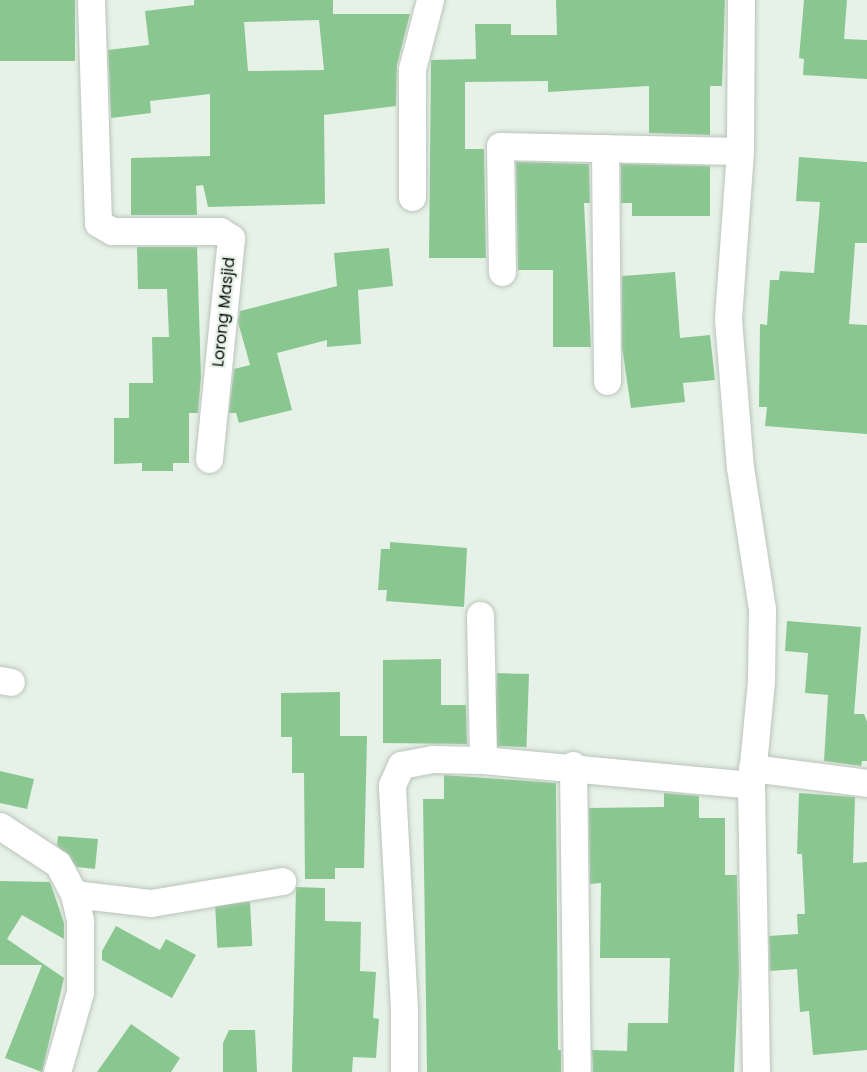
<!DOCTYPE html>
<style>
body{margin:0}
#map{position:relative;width:867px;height:1072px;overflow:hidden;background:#e6f1e7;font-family:Poppins,sans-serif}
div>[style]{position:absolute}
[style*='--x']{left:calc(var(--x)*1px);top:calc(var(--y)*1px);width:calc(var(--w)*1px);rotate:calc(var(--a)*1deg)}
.building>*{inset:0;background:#8ac790;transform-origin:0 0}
.roads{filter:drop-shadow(0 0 2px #bac4bb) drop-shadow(0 0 2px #bac4bb)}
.minor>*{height:27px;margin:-13.5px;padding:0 13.5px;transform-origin:13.5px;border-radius:13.5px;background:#fff}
span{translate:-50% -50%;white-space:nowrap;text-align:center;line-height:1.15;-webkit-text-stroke:4.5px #e6f1e7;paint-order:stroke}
.street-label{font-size:16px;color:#0d110e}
</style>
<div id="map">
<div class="building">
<i style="left:0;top:0;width:75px;height:61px"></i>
<i style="clip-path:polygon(evenodd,194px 0,333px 0,333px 14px,410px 14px,397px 65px,396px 106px,324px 115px,325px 204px,208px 207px,203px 185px,196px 186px,197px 215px,131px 215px,131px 158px,210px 156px,210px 94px,150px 101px,151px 113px,111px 118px,108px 50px,149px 45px,145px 11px,194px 5px,194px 0,319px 20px,324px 70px,248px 71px,244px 22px,319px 20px)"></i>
<i style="clip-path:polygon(556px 0,725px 0,722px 86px,710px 86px,710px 135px,649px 133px,649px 86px,548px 92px,548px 81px,465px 82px,465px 149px,484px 149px,486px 258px,429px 258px,431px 60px,476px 59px,475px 24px,511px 24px,511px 35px,557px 35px)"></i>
<i style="clip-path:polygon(804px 0,847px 0,844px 39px,867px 40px,867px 79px,803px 75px,804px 59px,799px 58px)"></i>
<i style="clip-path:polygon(799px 157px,867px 162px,867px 243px,855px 243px,849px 324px,867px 325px,867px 434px,765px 426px,767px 407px,759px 407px,760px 324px,767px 325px,770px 280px,779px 280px,780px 271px,814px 273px,820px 202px,796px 201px)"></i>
<i style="clip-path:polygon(516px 162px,589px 164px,590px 203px,584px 203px,591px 347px,553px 347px,553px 270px,518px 270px)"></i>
<i style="clip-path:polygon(621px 164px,710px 166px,710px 216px,632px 216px,632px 203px,621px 203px)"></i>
<i style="clip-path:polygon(137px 247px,197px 247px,201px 377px,198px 413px,189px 413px,189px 463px,173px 463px,173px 471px,142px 471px,142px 463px,114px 464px,114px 418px,129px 418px,129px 383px,153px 383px,152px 337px,169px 337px,167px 289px,138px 289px)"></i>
<i style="clip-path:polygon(389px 248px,393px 286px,358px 290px,361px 344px,327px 347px,327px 340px,277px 353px,292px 410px,239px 423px,236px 413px,229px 413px,234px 369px,250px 365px,238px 322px,240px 311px,337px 286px,334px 253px)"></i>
<i style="clip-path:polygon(675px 272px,680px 338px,710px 335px,715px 380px,683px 383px,685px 402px,631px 408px,622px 347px,622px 276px)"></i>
<i style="clip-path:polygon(390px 542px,467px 548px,464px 607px,386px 601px,387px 590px,378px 590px,381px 549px,390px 549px)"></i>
<i style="clip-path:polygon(787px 621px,861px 627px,854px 714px,864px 714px,867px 722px,867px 761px,862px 761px,861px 766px,824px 761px,828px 695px,805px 693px,808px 653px,785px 651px)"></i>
<i style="clip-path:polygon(441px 659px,441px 705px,466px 705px,467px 744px,383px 743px,383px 660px)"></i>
<i style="left:497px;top:673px;width:32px;height:73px;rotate:2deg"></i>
<i style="clip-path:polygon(340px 692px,340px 736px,367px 736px,364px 868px,335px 868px,335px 879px,305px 879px,304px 773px,292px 773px,292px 737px,281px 737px,281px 693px)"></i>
<i style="clip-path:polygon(0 771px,34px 779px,27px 809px,0 803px)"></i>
<i style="clip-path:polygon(444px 775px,556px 783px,558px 1050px,561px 1050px,561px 1072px,427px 1072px,423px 799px,444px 799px)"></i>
<i style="clip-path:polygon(664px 793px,699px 796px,699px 818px,725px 818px,725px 875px,737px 875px,739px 973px,734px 1072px,593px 1072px,592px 1050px,627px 1051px,628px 1023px,668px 1023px,670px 958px,600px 958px,601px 883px,590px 884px,589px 808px,664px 807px)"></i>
<i style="clip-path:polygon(799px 793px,855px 797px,853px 863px,867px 862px,867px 1050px,813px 1055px,809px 1011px,800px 1012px,797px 969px,770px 971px,769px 936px,798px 934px,797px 914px,805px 914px,802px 854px,797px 854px)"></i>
<i style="clip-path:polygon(58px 836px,98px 839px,95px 869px,77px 867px,57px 845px)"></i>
<i style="clip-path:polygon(0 881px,50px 882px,64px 923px,64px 939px,22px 915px,7px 939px,64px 978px,42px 1072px,5px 1058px,42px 965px,0 965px)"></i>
<i style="clip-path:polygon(296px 887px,325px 888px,325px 921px,361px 922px,360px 971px,376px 972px,373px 1018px,379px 1019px,376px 1058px,353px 1057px,352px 1072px,292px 1072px)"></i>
<i style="left:250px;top:902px;width:44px;height:35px;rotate:87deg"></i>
<i style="clip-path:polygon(116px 926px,160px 950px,166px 939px,196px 955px,172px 998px,102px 960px,102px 951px)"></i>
<i style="clip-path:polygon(131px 1024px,180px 1058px,171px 1072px,97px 1072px)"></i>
<i style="clip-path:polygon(229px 1030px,255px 1030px,257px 1072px,223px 1072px,223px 1043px)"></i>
</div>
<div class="roads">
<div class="minor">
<i style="--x:91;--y:0;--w:223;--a:88.2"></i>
<i style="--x:98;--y:223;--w:16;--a:30"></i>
<i style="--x:112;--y:231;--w:108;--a:0"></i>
<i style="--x:220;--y:231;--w:13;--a:32"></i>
<i style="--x:231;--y:238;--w:222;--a:95.7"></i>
<i style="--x:741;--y:0;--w:151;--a:90.4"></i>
<i style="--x:740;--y:151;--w:168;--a:94.1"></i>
<i style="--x:728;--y:319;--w:148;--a:85.4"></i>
<i style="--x:740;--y:467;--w:144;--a:81.2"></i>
<i style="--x:762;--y:609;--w:72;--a:90.8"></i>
<i style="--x:761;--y:681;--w:104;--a:95.5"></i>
<i style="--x:751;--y:785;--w:287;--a:89"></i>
<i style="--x:605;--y:148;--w:233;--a:89.5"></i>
<i style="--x:412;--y:197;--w:128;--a:-90"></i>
<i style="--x:412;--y:69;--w:71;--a:-75.4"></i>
<i style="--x:502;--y:272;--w:126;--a:-90.9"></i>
<i style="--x:500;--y:146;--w:240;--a:1.2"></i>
<i style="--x:480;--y:615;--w:145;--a:88.8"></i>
<i style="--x:0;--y:680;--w:11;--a:10"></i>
<i style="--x:573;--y:765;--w:307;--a:89.3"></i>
<i style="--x:752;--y:768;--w:116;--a:7.4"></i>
<i style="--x:0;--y:826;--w:69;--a:33.2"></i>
<i style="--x:58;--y:864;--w:34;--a:62"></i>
<i style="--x:74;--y:894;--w:28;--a:77"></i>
<i style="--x:80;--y:921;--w:71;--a:90"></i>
<i style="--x:80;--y:992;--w:83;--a:106"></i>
<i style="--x:74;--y:894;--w:78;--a:6.7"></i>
<i style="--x:151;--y:903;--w:133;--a:-9.5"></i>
<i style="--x:404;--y:1072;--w:63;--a:-90"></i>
<i style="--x:404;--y:1009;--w:224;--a:-93.1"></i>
<i style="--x:392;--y:785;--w:22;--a:-66"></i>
<i style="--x:401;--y:765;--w:32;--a:-11"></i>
<i style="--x:432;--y:759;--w:51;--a:1.1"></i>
<i style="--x:483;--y:760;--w:269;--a:5.3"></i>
</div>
</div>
<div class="street-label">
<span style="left:224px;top:312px;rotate:-84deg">Lorong Masjid</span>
</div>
</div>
